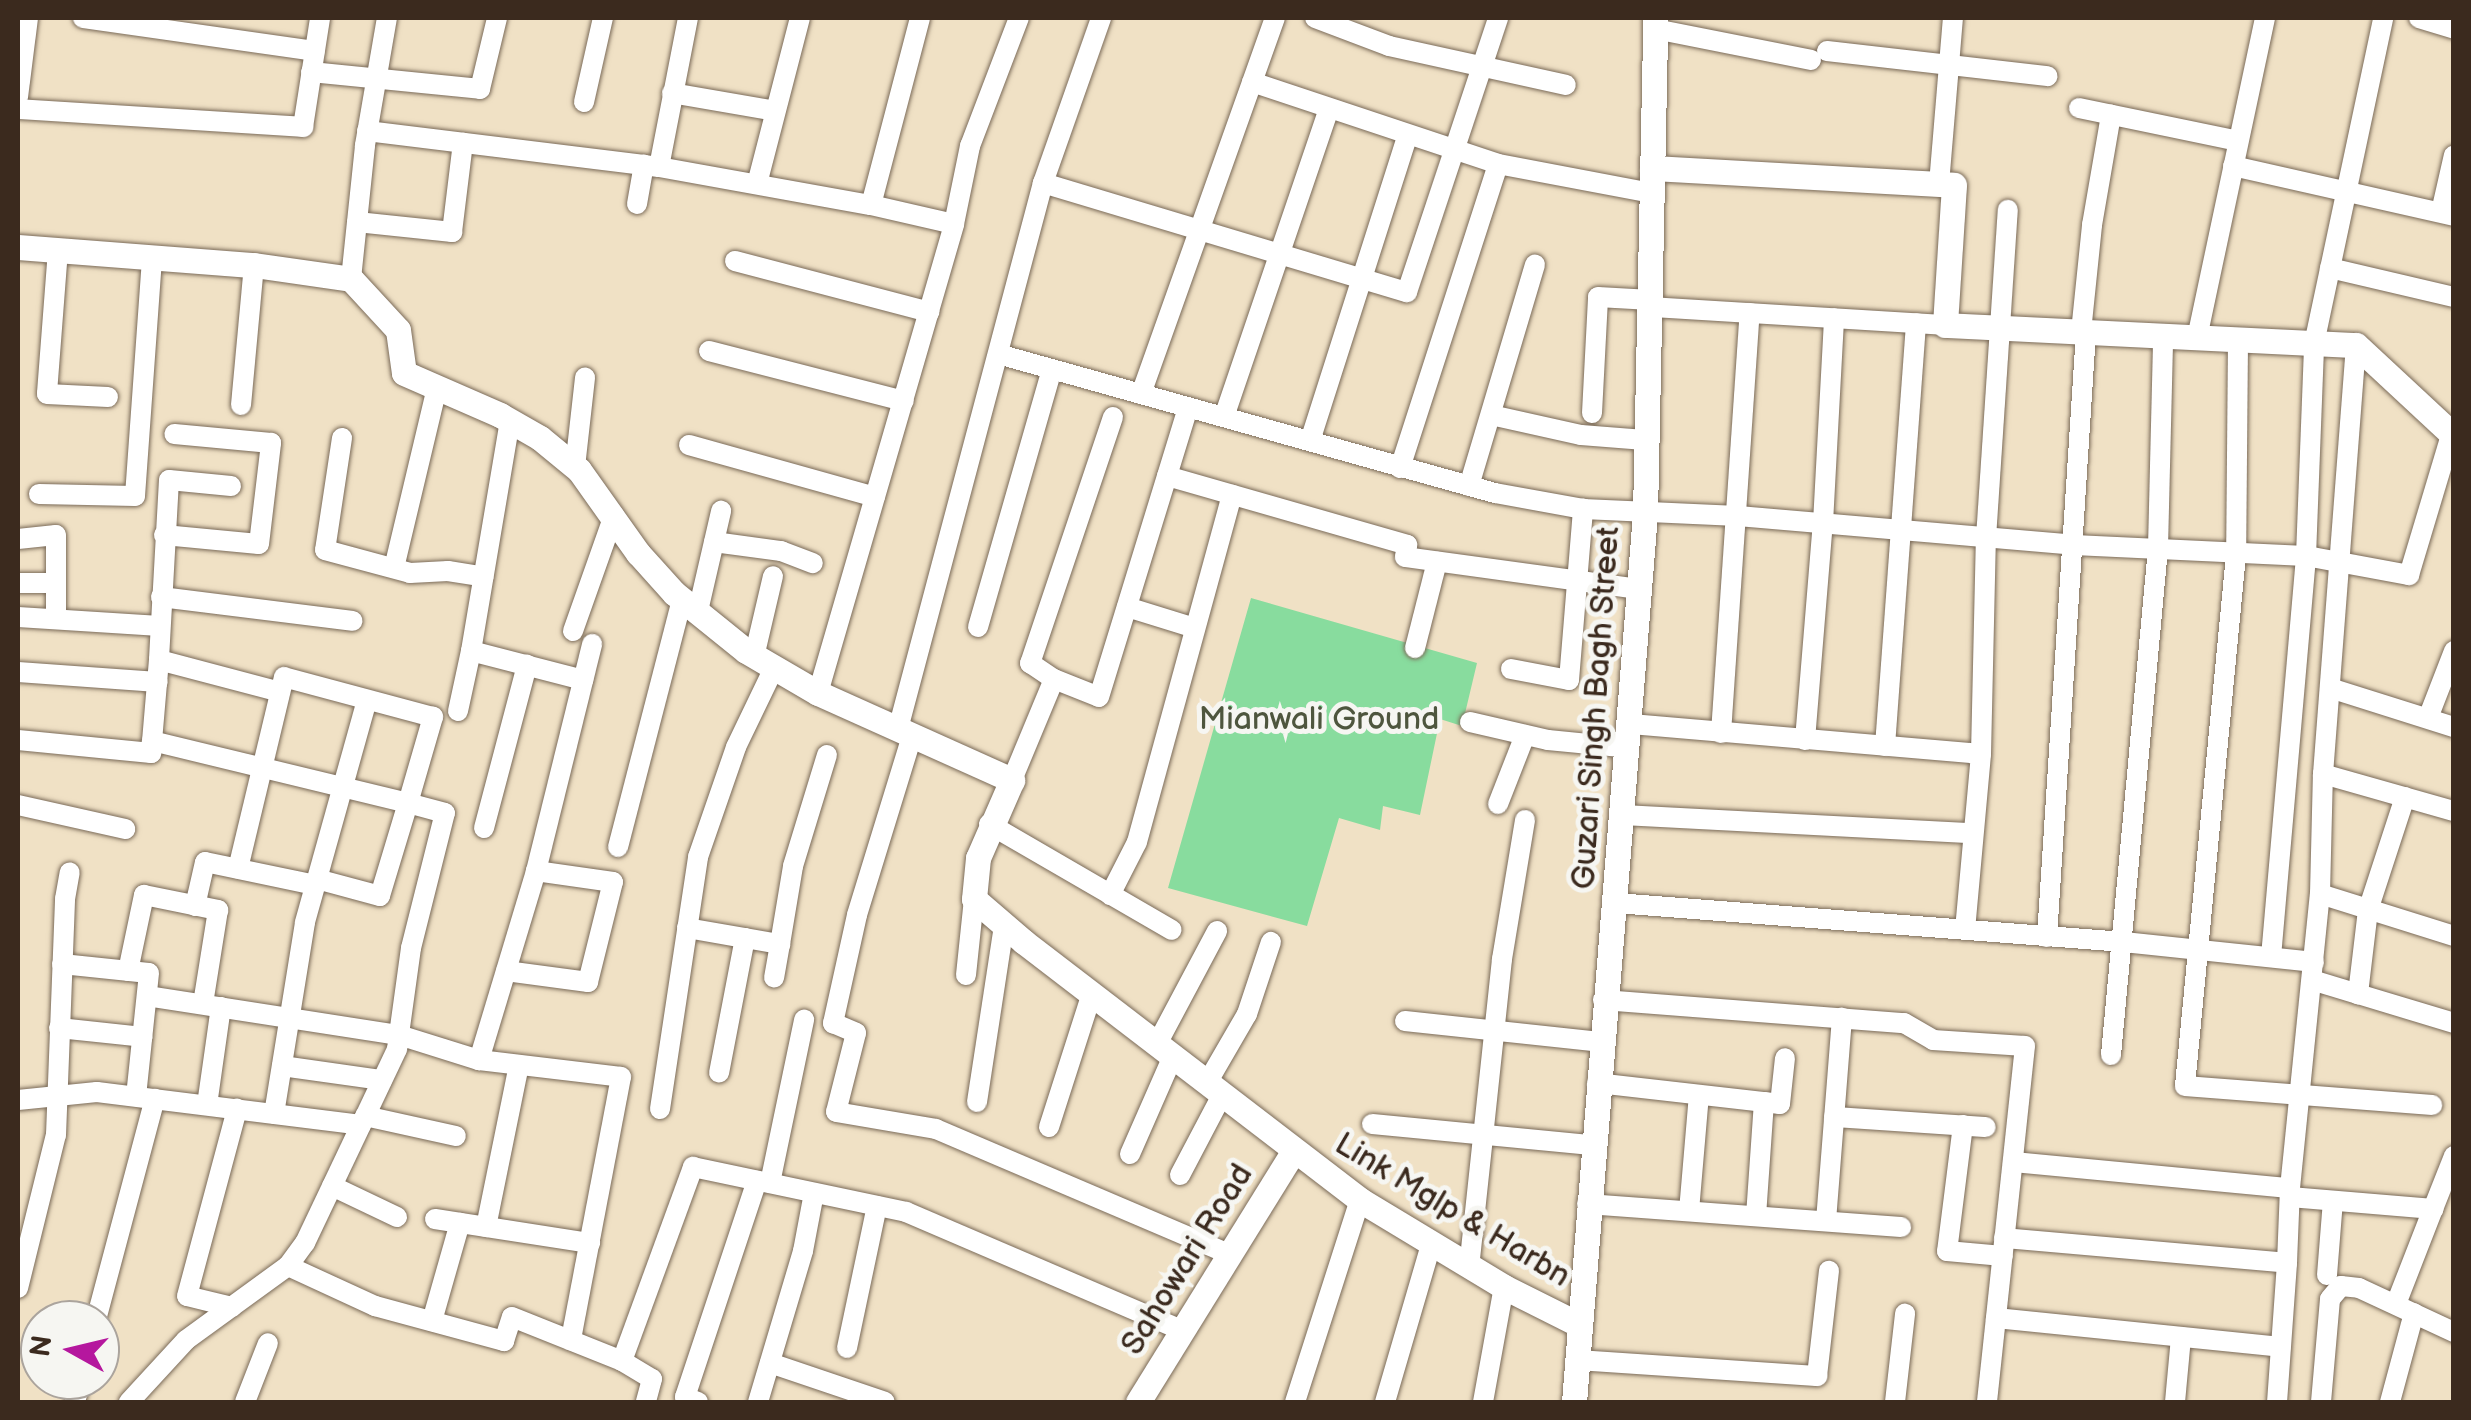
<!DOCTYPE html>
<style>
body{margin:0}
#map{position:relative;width:2471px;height:1420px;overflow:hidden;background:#f0e1c5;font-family:"Balsamiq Sans",sans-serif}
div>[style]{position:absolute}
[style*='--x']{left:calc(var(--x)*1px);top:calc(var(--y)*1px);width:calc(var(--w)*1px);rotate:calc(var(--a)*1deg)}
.green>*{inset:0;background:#88dc9e}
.roads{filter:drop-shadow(0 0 2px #7a6a58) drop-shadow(0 0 2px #7a6a58)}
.minor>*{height:20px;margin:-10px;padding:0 10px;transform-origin:10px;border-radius:10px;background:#fff}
.tertiary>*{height:25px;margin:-12.5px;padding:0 12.5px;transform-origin:12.5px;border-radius:12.5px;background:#fff}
span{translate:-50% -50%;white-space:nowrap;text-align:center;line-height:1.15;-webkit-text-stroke:10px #f6f6f2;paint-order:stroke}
.street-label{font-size:32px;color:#3b2a1e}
.park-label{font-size:32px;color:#4e563e}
.frame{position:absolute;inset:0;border:20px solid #3b2a1e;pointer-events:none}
.north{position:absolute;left:20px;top:1300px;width:100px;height:100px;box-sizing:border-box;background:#f6f6f2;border:2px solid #aba49d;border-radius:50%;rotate:278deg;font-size:28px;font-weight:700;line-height:40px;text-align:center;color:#3b2a1e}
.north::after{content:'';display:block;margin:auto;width:35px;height:45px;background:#b5179e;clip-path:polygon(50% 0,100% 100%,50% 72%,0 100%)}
</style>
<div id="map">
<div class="green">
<i style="clip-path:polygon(1251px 598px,1477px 663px,1462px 726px,1440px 719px,1420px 815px,1383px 806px,1380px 830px,1339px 818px,1307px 926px,1168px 888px)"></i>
</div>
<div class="roads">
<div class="minor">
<i style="--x:83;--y:18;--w:234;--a:8.1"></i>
<i style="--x:1315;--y:18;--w:79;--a:20.7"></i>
<i style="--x:1389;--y:46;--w:181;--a:12.4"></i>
<i style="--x:2419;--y:18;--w:37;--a:17"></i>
<i style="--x:1655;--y:29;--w:159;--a:11.2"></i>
<i style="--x:1827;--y:51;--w:222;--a:6.5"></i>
<i style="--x:311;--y:72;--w:170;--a:5.7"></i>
<i style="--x:480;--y:89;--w:73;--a:-76.5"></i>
<i style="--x:1252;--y:82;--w:259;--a:18.4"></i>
<i style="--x:1498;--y:164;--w:157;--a:10.7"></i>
<i style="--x:672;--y:93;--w:99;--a:9.8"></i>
<i style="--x:18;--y:97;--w:80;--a:-82.8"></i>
<i style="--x:584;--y:102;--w:86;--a:-77.3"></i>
<i style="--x:2079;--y:108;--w:162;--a:11.7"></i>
<i style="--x:18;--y:109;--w:286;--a:3.6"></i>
<i style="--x:303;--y:127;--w:110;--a:-81.1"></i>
<i style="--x:367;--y:131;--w:279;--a:7"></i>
<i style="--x:2233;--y:166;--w:227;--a:12.7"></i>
<i style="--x:659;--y:167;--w:215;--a:10.2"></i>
<i style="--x:871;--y:205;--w:85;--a:12.9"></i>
<i style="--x:954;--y:224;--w:80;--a:-78.4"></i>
<i style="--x:970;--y:146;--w:137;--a:-69.1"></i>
<i style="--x:1043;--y:183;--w:380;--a:16.7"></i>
<i style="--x:1407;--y:292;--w:289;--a:-71.6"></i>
<i style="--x:757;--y:184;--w:171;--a:-75.5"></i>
<i style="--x:1939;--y:184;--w:167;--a:-85.2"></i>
<i style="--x:637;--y:204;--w:40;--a:-80"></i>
<i style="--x:644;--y:165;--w:15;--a:8"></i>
<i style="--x:659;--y:167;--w:152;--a:-79"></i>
<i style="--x:871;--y:205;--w:193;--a:-75.3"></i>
<i style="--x:2441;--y:212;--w:58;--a:-77.2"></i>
<i style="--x:357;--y:222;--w:96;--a:6"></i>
<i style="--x:452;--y:232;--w:90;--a:-83"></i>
<i style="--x:58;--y:250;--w:144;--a:94.4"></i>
<i style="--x:47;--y:394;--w:61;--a:2.8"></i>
<i style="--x:735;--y:261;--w:201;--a:14.7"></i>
<i style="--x:2330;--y:268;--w:127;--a:13.2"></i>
<i style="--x:351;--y:279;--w:135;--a:-84"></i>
<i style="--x:365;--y:145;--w:129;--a:-80.2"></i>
<i style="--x:1651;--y:307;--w:295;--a:3.5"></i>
<i style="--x:2081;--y:332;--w:108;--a:-84.1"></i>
<i style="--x:2092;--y:225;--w:112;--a:-80.2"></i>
<i style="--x:2197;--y:338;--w:327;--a:-78"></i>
<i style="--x:2238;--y:341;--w:214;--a:90.5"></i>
<i style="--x:2236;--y:555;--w:533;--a:95.49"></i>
<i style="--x:2185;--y:1086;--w:248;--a:4.4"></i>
<i style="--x:709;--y:351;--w:201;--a:14.4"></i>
<i style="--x:998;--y:354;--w:516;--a:15.63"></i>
<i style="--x:1495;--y:493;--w:89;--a:10.3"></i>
<i style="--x:1583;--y:509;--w:155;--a:2.6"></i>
<i style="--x:1738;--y:516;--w:337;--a:4.9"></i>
<i style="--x:2074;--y:545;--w:232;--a:2.7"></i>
<i style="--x:2306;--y:556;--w:105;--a:10.5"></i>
<i style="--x:2409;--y:575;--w:146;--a:-73.3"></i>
<i style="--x:1141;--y:394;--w:399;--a:-70.4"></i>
<i style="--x:241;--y:405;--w:141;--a:-84.7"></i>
<i style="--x:1592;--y:413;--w:116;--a:-87"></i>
<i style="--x:1598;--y:297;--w:53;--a:3.2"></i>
<i style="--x:1491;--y:415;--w:92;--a:12.5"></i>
<i style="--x:1581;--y:435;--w:64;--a:4.5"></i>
<i style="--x:1113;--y:417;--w:260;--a:108.6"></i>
<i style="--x:1030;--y:663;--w:29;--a:34"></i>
<i style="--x:1054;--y:679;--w:48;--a:21.8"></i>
<i style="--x:1099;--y:697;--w:303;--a:-72.9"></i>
<i style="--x:1224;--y:417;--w:323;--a:-71.2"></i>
<i style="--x:342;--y:438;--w:113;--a:98.6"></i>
<i style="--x:325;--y:550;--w:88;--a:15.1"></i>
<i style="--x:410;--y:573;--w:38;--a:-3"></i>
<i style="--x:448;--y:571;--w:36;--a:9"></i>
<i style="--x:1310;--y:441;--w:319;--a:-72.3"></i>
<i style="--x:689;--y:445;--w:193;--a:15.6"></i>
<i style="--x:575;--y:467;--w:90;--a:-83.6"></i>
<i style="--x:1400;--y:468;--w:319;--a:-72.1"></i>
<i style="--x:1167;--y:476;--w:250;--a:16"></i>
<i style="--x:1407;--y:545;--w:12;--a:99"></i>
<i style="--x:1405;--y:557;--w:235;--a:7.8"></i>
<i style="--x:231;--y:486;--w:62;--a:-174.5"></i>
<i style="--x:169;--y:480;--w:180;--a:93.2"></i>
<i style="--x:159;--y:660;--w:125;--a:14.8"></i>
<i style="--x:1469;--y:486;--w:231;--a:-73.4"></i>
<i style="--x:39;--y:494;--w:96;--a:1.2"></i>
<i style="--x:135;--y:496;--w:240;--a:-85.9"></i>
<i style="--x:164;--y:535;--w:95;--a:5.4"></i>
<i style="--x:259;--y:544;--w:102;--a:-83.2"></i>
<i style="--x:271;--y:443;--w:97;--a:-174.7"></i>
<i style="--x:18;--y:539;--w:38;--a:-6"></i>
<i style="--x:56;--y:535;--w:84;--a:90"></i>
<i style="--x:714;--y:542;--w:68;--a:7.7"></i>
<i style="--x:781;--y:551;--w:34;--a:21"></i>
<i style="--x:394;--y:568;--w:186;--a:-76.6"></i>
<i style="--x:18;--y:583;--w:38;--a:0"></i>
<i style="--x:161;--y:597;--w:193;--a:7.1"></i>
<i style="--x:1127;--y:607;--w:71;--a:17.2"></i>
<i style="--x:698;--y:611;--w:103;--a:-77"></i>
<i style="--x:18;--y:617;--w:142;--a:3.6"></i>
<i style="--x:978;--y:627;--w:268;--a:-74"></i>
<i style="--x:573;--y:631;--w:123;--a:-70.5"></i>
<i style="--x:1415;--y:648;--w:89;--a:-75.7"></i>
<i style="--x:471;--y:651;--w:233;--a:-80.4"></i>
<i style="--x:754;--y:657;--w:83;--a:-76.8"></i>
<i style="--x:1511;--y:669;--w:59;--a:10.7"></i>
<i style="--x:1569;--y:680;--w:172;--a:-85.3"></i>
<i style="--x:18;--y:672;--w:140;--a:4.1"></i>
<i style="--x:2330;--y:688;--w:130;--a:17.5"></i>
<i style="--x:818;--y:693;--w:488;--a:-73.8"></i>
<i style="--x:458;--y:711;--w:61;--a:-77.8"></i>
<i style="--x:471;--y:651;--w:116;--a:14.5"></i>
<i style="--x:2428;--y:718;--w:72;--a:-68.8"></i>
<i style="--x:1470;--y:722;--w:80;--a:13"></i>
<i style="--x:1548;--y:740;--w:81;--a:5.6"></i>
<i style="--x:1631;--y:724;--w:351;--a:4.9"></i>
<i style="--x:898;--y:729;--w:565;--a:-75.13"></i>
<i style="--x:1043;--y:183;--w:175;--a:-70.6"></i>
<i style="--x:1721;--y:733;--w:421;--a:-86.1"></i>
<i style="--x:912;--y:736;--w:187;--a:107.1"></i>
<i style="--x:857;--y:915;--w:111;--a:102.5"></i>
<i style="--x:833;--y:1023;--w:25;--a:23"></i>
<i style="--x:856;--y:1033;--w:81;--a:104.2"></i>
<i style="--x:836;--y:1112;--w:101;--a:9.6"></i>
<i style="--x:936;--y:1129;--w:319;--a:23.1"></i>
<i style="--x:18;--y:740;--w:134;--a:5.6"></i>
<i style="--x:151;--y:753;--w:93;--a:-85.1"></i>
<i style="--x:1805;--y:740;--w:218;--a:-85.3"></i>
<i style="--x:1823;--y:523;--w:205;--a:-86.9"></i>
<i style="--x:152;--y:741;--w:263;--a:13.6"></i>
<i style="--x:408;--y:803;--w:97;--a:106.8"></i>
<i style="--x:380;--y:896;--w:65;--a:-164.9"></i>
<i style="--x:1885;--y:746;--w:424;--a:-85.8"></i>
<i style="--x:2323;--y:774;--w:136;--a:15.8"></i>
<i style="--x:1012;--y:780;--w:109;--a:-67.4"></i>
<i style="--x:2405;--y:797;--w:119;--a:108.1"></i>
<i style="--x:2368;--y:910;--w:85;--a:96.8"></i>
<i style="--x:2358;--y:994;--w:100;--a:16.8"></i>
<i style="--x:1498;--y:804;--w:74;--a:-68.6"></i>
<i style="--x:18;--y:805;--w:110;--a:12.6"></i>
<i style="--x:1623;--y:815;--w:349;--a:3"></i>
<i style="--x:989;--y:824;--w:211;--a:30.1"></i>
<i style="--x:484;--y:828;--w:169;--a:-75.2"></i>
<i style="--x:618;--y:847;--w:256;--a:-75.5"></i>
<i style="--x:2320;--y:894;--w:140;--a:17.4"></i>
<i style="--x:1110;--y:895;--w:59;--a:-63"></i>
<i style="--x:1137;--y:842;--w:360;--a:-74.7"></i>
<i style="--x:1616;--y:903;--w:509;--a:4.39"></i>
<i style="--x:2124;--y:942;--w:191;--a:6"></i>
<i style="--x:195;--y:906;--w:45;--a:-77.2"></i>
<i style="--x:205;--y:862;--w:112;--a:11.8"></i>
<i style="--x:687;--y:928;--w:59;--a:9.8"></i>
<i style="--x:745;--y:938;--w:137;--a:100.9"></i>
<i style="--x:1965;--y:930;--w:177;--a:-84.8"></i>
<i style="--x:1981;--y:754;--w:216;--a:-88.7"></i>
<i style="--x:1986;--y:538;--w:329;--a:-86.2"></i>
<i style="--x:2047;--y:937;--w:605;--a:-86.31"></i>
<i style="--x:745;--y:938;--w:36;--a:10"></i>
<i style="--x:780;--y:944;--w:34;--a:100"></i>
<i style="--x:780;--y:944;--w:79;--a:-80.5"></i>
<i style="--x:793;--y:866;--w:116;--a:-73"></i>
<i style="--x:2271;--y:957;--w:403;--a:-85"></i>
<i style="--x:2306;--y:556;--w:212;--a:-87.8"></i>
<i style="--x:2314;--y:344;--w:333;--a:-78"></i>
<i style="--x:62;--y:964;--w:87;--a:5.9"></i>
<i style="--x:149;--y:973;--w:124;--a:96"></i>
<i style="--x:128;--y:971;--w:78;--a:-78.1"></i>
<i style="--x:144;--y:895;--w:76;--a:11.5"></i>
<i style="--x:218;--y:910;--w:95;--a:99.1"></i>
<i style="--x:506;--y:971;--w:83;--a:7.6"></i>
<i style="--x:588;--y:982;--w:103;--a:-76"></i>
<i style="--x:613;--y:882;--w:78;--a:-171.9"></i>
<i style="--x:966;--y:975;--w:76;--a:-84"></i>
<i style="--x:2312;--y:980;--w:48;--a:16.9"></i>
<i style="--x:147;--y:996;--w:255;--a:8.8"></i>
<i style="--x:399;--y:1035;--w:84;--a:17.4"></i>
<i style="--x:479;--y:1060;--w:143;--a:6.8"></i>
<i style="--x:621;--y:1077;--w:268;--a:100.8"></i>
<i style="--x:1603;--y:1000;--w:302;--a:4.4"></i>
<i style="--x:1904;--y:1023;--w:34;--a:30"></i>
<i style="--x:1933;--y:1040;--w:92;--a:3.7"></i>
<i style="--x:2025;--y:1046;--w:358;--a:96.1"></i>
<i style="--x:1405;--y:1021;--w:196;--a:6.1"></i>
<i style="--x:59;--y:1028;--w:84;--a:6.1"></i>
<i style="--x:1157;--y:1044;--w:128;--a:-62"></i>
<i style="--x:2111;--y:1055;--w:509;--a:-84.7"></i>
<i style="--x:2158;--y:548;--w:211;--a:-88.6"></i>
<i style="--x:479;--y:1060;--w:197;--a:-73.2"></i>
<i style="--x:536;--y:871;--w:234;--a:-76.1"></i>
<i style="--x:282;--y:1066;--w:101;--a:8"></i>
<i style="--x:1207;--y:1083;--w:80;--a:-59.9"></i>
<i style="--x:1247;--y:1014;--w:76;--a:-71.6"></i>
<i style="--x:1597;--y:1083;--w:168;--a:6.5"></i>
<i style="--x:18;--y:1100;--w:79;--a:-5.8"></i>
<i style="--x:97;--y:1092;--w:266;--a:7.1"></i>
<i style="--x:977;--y:1102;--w:179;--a:-81.3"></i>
<i style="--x:207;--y:1105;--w:99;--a:-81.9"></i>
<i style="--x:660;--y:1109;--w:255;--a:-81.4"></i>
<i style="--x:698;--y:857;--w:116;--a:-70.9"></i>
<i style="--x:736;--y:747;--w:85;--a:-64.3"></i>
<i style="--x:274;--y:1114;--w:194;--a:-80.8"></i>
<i style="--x:305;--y:922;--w:230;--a:-74.4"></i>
<i style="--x:365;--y:1116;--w:93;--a:12.4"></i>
<i style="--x:1834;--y:1117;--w:152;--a:3.8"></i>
<i style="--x:1372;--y:1124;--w:221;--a:5.5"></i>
<i style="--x:1963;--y:1125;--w:127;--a:97.2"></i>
<i style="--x:1947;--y:1251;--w:56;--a:5.1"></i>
<i style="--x:1049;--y:1127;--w:138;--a:-72.2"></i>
<i style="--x:1130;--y:1154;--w:107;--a:-66.3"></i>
<i style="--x:2013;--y:1162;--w:278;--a:5.4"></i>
<i style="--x:2290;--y:1188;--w:75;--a:92.3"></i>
<i style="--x:1180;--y:1175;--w:90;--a:-62.3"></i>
<i style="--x:770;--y:1183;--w:167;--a:-78.2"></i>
<i style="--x:332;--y:1186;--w:72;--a:25.5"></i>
<i style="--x:2290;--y:1188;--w:296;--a:-84.2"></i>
<i style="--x:2320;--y:894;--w:120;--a:-88.6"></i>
<i style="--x:2323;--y:774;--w:430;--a:-85.6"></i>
<i style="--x:2290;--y:1197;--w:144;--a:4.8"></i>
<i style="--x:2433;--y:1209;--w:57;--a:-68.4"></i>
<i style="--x:1587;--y:1204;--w:315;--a:4.2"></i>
<i style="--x:1689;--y:1211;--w:116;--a:-85.1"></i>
<i style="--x:1756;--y:1216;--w:114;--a:-86"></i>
<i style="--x:1764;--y:1102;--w:16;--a:7"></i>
<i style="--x:1780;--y:1104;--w:46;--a:-83.8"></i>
<i style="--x:435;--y:1219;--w:157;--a:8.8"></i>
<i style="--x:1826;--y:1221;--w:204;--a:-85.5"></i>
<i style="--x:486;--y:1227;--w:165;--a:-78.5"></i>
<i style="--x:2004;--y:1238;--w:284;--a:5"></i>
<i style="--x:2287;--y:1263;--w:139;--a:94.1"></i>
<i style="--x:288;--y:1266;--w:96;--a:24.7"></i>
<i style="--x:375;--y:1306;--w:134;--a:15.2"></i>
<i style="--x:504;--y:1341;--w:25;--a:-72"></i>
<i style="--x:512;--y:1317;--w:118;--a:21.8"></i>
<i style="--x:622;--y:1361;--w:35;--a:31"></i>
<i style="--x:652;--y:1379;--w:24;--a:105"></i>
<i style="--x:1469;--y:1268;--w:311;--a:-83.9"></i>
<i style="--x:1502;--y:959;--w:141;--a:-80.6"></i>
<i style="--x:2327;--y:1275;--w:74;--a:-85.4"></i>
<i style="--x:18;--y:1288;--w:158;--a:-76.1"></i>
<i style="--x:56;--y:1135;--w:236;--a:-87.8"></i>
<i style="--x:65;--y:899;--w:27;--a:-80"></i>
<i style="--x:2396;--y:1304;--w:102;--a:-68.7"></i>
<i style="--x:232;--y:1307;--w:46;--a:-166.3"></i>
<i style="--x:187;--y:1296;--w:194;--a:-75"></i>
<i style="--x:1996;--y:1318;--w:286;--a:5.8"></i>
<i style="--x:96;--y:1320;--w:229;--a:-75.1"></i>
<i style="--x:432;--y:1321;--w:102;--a:-74.1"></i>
<i style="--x:847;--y:1348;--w:145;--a:-78.1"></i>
<i style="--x:1576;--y:1360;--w:242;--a:3.8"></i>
<i style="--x:1817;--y:1376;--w:106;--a:-83.5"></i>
<i style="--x:622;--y:1361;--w:207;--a:-69.9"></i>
<i style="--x:693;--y:1167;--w:218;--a:11.9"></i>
<i style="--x:906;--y:1212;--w:299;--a:23.2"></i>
<i style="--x:770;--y:1363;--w:121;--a:18.7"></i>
<i style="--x:75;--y:1402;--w:23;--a:-75"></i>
<i style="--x:129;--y:1402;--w:84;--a:-47.4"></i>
<i style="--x:186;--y:1340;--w:126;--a:-36"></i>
<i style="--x:288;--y:1266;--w:29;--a:-54"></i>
<i style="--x:305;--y:1243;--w:215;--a:-64.6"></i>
<i style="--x:397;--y:1049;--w:102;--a:-82.1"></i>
<i style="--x:411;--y:948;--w:139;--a:-75.9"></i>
<i style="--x:445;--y:813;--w:38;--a:-165"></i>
<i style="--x:408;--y:803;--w:90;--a:-73.8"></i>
<i style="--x:433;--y:717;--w:154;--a:-165"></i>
<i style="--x:284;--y:677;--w:197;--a:103.5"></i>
<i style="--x:245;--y:1402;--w:63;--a:-68.7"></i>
<i style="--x:698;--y:1402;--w:14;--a:-159"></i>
<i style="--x:685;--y:1397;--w:228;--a:-71.6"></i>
<i style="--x:758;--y:1402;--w:158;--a:-73.4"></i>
<i style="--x:803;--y:1251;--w:59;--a:-79.3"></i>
<i style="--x:1295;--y:1402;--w:212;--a:-72.2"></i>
<i style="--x:1385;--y:1402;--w:164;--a:-73.7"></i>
<i style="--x:1483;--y:1402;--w:117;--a:-79.7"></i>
<i style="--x:1895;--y:1402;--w:89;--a:-83.5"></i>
<i style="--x:2175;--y:1402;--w:65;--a:-84.7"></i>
<i style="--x:2321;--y:1402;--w:103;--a:-85"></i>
<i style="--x:2330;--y:1299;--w:17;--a:-50"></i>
<i style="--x:2341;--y:1286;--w:18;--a:6"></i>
<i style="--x:2359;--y:1288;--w:105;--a:24.9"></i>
<i style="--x:2390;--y:1402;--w:92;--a:-74.9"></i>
</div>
<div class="tertiary">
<i style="--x:1652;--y:168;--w:302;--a:3.2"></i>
<i style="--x:1954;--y:185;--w:140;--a:93.7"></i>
<i style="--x:1945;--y:325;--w:411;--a:2.8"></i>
<i style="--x:2356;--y:345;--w:134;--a:42.9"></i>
<i style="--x:18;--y:247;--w:237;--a:4.4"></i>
<i style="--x:254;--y:265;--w:98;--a:8.2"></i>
<i style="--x:351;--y:279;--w:69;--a:47.3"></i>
<i style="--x:398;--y:330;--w:43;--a:82.1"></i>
<i style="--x:404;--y:373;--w:105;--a:23.6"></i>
<i style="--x:500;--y:415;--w:46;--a:29.9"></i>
<i style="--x:540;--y:438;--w:50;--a:39.4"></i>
<i style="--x:579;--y:470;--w:102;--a:54.6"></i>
<i style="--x:638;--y:553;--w:54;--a:48"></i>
<i style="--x:674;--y:593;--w:92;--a:38.9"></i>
<i style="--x:746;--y:651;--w:83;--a:30.3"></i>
<i style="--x:818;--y:693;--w:213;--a:24.2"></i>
<i style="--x:1012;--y:780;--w:85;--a:113.6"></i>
<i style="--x:978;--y:858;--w:41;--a:95.6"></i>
<i style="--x:974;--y:899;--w:66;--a:40.7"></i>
<i style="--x:1024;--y:942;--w:424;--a:37.5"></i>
<i style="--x:1360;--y:1200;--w:168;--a:31.1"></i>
<i style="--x:1504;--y:1287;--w:83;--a:26.6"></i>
<i style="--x:1138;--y:1402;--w:294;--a:-58.2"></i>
<i style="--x:1574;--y:1402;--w:891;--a:-85.43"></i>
<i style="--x:1645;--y:514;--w:496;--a:-88.8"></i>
</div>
</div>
<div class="street-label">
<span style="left:1597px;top:708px;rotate:-86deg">Guzari Singh Bagh Street</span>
<span style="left:1452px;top:1211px;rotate:31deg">Link Mglp &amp; Harbn</span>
<span style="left:1188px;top:1260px;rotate:-58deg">Sahowari Road</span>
</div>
<div class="park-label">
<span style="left:1319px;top:720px">Mianwali Ground</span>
</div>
<div class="frame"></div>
<div class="north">N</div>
</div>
